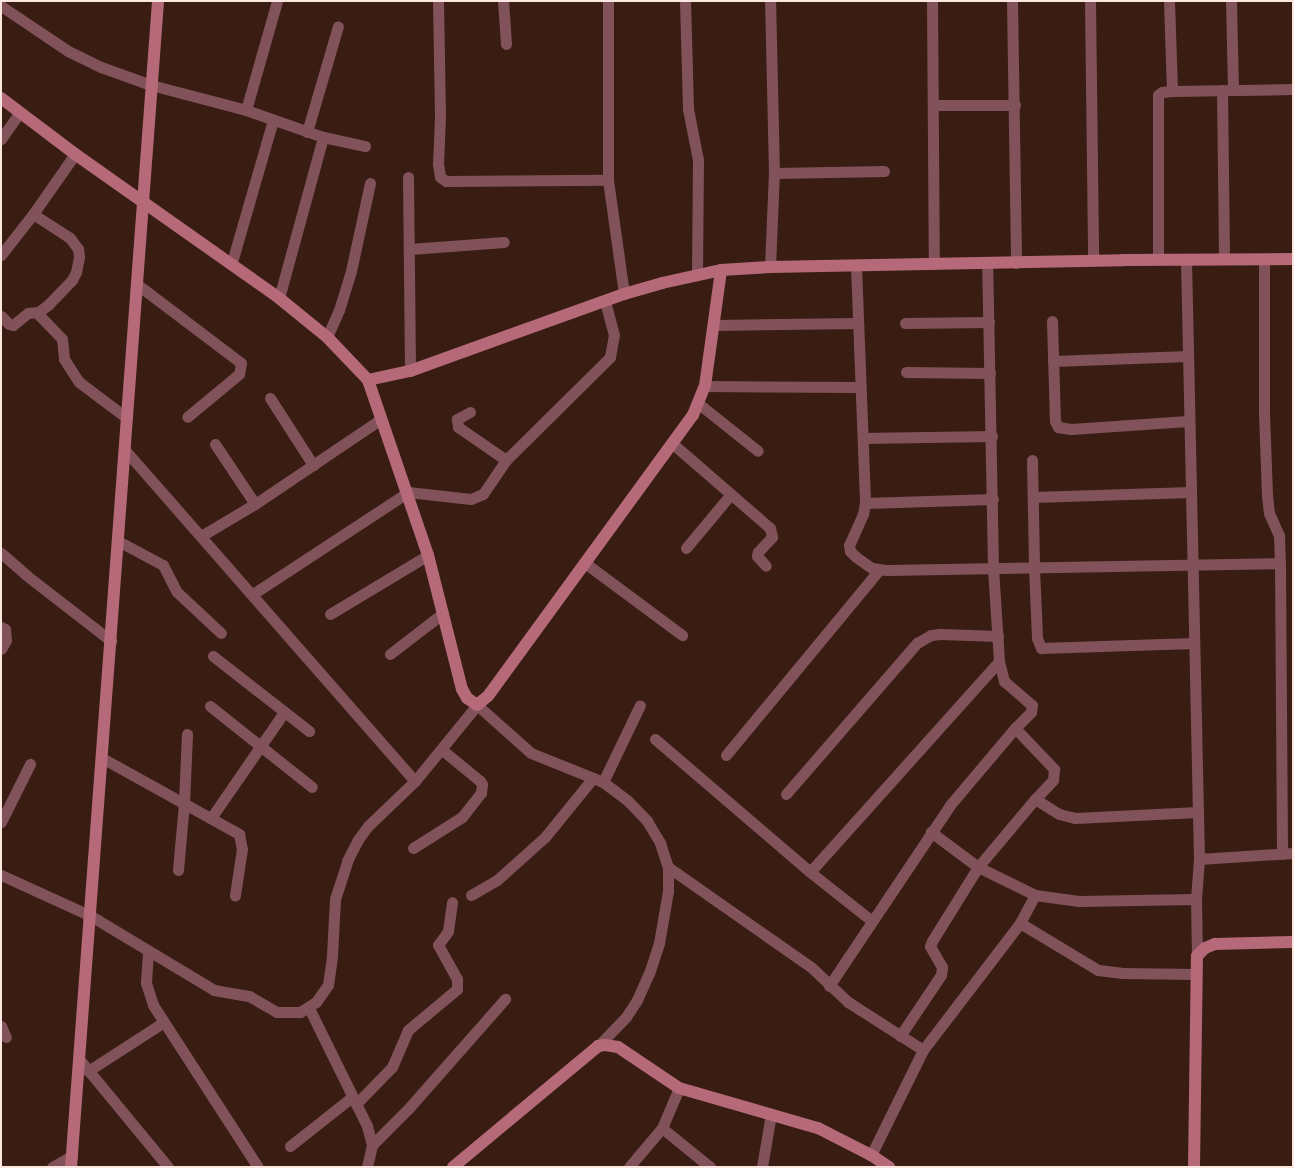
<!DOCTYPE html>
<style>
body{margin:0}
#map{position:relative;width:1294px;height:1168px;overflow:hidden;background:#391d13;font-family:"Work Sans",sans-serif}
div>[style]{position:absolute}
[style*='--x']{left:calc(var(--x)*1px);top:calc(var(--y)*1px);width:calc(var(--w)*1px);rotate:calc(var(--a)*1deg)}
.street>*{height:11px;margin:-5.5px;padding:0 5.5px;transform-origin:5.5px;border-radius:5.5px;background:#82525b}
.secondary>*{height:12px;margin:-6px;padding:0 6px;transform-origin:6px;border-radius:6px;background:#b66a79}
span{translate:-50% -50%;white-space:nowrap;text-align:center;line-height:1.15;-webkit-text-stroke:5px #2e130a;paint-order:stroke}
.frame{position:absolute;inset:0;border:2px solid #fbe7e0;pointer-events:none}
</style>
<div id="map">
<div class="street">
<i style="--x:438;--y:1;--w:116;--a:89"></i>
<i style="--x:440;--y:117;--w:47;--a:92.4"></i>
<i style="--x:438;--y:164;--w:13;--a:81"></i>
<i style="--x:440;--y:177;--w:7;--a:34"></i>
<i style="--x:446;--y:181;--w:162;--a:-0.4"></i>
<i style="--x:503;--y:1;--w:43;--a:86"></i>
<i style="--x:608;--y:1;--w:179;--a:90"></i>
<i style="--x:608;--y:180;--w:115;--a:82"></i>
<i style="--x:685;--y:1;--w:108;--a:88.4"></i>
<i style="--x:688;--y:109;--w:52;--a:78.9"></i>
<i style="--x:698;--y:160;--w:114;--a:90.5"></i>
<i style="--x:932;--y:1;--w:263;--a:89.6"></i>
<i style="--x:1012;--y:1;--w:262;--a:89.1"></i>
<i style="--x:1090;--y:1;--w:259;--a:89.3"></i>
<i style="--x:1169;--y:1;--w:90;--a:88.1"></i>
<i style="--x:1231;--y:1;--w:89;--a:88.7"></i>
<i style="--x:1;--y:6;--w:81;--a:33.9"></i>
<i style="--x:68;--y:51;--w:37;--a:26"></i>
<i style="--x:101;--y:67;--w:53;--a:19.8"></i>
<i style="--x:151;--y:85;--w:98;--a:14.7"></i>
<i style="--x:246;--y:110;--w:82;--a:19.3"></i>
<i style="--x:323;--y:137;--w:43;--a:12.1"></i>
<i style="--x:1222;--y:90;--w:168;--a:89.3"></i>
<i style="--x:933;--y:105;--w:82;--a:0"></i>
<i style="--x:246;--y:110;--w:113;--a:-74.1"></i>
<i style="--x:307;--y:132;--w:110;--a:-73.7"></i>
<i style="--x:1;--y:139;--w:32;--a:-55"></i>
<i style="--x:75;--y:154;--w:73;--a:125"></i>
<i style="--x:33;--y:214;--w:44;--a:33"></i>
<i style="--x:70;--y:238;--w:14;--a:54"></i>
<i style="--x:78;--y:249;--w:8;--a:83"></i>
<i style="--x:79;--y:257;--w:15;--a:101"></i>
<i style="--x:76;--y:272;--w:9;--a:117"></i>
<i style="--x:72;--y:280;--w:35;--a:134"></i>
<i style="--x:48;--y:305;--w:12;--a:145"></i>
<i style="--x:38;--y:312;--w:3;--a:72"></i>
<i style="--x:39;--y:315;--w:33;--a:46"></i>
<i style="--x:62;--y:339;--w:20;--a:84"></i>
<i style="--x:64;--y:359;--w:27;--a:57"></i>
<i style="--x:79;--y:382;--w:60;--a:36.9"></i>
<i style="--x:774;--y:173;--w:110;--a:-1"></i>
<i style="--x:408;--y:177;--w:194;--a:89.4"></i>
<i style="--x:410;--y:249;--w:94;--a:-4.3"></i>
<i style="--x:1;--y:255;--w:52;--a:-52"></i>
<i style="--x:1158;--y:259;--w:164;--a:-90"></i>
<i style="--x:1158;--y:95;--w:5;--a:-37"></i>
<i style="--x:1162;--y:92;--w:10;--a:-6"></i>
<i style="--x:1172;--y:91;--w:121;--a:-0.9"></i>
<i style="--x:1186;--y:259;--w:600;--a:88.76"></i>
<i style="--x:1199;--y:859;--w:40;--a:94.3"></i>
<i style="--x:1196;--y:899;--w:57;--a:89"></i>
<i style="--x:1264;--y:259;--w:154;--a:90"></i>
<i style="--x:1264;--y:413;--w:82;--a:87.9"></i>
<i style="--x:1267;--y:495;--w:18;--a:84"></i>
<i style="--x:1269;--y:513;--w:24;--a:66"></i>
<i style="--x:1279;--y:535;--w:28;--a:88"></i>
<i style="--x:1280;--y:563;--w:291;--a:89.6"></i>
<i style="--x:232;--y:262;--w:148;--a:-73.9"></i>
<i style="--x:856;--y:266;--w:237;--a:87.8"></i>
<i style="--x:865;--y:503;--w:11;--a:100"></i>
<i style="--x:863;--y:514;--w:34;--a:114"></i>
<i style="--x:849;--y:545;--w:6;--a:81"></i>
<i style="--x:850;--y:551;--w:8;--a:45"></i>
<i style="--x:856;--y:557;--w:19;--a:35"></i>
<i style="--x:872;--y:568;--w:15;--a:8"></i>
<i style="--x:887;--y:570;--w:393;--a:-1"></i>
<i style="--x:770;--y:267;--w:94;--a:-87.6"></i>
<i style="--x:774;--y:173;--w:172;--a:-91.3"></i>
<i style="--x:138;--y:285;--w:129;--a:37.1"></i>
<i style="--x:241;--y:363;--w:11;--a:100"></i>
<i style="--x:239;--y:374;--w:67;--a:140.4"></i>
<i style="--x:279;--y:298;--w:167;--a:-74.7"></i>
<i style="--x:1;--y:316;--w:11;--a:45"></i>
<i style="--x:9;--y:324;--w:4;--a:14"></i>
<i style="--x:13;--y:325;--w:19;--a:-39"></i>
<i style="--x:28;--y:313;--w:10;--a:-6"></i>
<i style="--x:1052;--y:321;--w:100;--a:88.3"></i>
<i style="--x:1055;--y:421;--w:7;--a:63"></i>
<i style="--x:1058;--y:427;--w:13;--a:9"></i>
<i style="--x:1071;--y:429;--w:117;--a:-3.9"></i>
<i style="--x:905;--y:323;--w:84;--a:-0.7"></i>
<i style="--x:715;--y:325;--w:143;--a:-0.8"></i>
<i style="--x:327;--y:337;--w:30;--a:-66"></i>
<i style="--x:339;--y:310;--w:41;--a:-72.9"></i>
<i style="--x:351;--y:271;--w:90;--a:-77.8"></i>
<i style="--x:1053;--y:361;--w:135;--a:-2.1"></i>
<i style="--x:906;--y:372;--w:84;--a:0.7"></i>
<i style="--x:705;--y:386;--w:155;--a:0.4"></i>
<i style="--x:270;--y:398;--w:80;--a:57.3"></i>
<i style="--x:699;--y:404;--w:75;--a:38.5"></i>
<i style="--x:470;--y:412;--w:15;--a:152"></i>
<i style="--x:457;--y:419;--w:8;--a:83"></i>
<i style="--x:458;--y:427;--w:58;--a:34.5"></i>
<i style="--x:863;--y:438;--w:129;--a:-0.9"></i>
<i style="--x:215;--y:444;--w:72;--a:56.3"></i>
<i style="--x:673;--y:444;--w:128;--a:40.9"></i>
<i style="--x:770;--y:528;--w:9;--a:77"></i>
<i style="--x:772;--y:537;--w:21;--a:133"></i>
<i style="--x:758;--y:552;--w:4;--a:104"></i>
<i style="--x:757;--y:556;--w:13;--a:48"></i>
<i style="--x:125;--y:450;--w:440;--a:48.8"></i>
<i style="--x:1032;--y:460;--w:108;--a:88.9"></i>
<i style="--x:1034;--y:568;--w:70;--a:87.5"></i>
<i style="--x:1037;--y:638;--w:11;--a:68"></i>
<i style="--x:1041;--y:648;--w:153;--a:-1.9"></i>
<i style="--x:1033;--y:497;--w:158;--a:-1.8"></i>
<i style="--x:865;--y:503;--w:128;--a:-1.8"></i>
<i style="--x:201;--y:536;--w:63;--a:-30.7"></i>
<i style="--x:255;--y:504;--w:152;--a:-34"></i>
<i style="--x:118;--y:541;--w:51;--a:28.1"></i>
<i style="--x:163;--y:565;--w:30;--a:63"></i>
<i style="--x:177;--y:592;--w:60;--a:43"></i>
<i style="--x:686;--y:548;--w:70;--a:-50.2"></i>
<i style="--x:1;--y:553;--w:33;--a:41"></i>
<i style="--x:26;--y:575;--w:108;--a:37.8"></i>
<i style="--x:585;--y:563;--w:121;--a:36.6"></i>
<i style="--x:253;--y:594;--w:186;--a:-33.3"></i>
<i style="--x:408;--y:492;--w:63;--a:6.3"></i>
<i style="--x:471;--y:499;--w:13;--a:-23"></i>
<i style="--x:483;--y:494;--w:41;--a:-55.9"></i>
<i style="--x:506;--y:460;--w:146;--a:-44.7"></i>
<i style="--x:610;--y:357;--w:22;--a:-80"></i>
<i style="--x:614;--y:335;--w:35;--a:-105"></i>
<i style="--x:330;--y:614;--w:114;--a:-31"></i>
<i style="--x:1;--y:627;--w:4;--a:27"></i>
<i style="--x:5;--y:629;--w:11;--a:85"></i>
<i style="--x:6;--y:640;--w:10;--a:119"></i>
<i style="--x:390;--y:654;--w:67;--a:-37.7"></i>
<i style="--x:213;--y:656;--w:122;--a:38"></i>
<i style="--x:999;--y:661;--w:21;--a:76"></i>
<i style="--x:1004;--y:681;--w:37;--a:41"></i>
<i style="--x:1032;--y:705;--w:7;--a:98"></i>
<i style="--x:1031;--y:712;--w:23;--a:135"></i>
<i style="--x:210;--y:706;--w:130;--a:38.5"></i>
<i style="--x:655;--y:739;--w:204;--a:40.6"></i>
<i style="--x:810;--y:872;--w:79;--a:38.3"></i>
<i style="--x:726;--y:755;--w:240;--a:-50.4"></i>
<i style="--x:102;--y:758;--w:157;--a:29"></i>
<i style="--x:239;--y:834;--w:15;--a:79"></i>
<i style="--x:242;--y:849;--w:47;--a:98.7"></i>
<i style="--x:603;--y:782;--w:85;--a:-64.3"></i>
<i style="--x:786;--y:794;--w:200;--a:-49.1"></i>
<i style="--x:917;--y:643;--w:16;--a:-30"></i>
<i style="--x:931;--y:635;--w:9;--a:-6"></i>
<i style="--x:940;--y:634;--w:58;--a:2"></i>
<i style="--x:211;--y:818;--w:129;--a:-55.4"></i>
<i style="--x:1;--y:822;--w:65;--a:-63.4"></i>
<i style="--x:413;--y:848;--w:58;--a:-32.3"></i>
<i style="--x:462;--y:817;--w:31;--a:-52"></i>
<i style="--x:481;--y:793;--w:9;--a:-84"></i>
<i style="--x:482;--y:784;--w:4;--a:-124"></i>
<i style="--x:480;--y:781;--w:50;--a:-140.6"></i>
<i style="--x:1199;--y:859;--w:94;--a:-3.7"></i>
<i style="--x:668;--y:867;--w:174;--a:35"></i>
<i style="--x:811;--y:967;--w:51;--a:43.4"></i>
<i style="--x:848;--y:1002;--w:89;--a:32.6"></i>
<i style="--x:923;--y:1050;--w:117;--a:116.3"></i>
<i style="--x:178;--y:870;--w:67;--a:-84.9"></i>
<i style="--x:184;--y:803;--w:69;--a:-87.5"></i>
<i style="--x:810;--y:872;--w:283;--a:-48.1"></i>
<i style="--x:999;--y:661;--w:94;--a:-93.7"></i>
<i style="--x:993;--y:567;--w:304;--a:-91.1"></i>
<i style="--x:1;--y:875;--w:99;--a:24.5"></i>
<i style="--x:91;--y:916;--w:144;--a:31"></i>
<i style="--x:214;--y:990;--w:36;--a:10"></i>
<i style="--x:249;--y:996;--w:32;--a:30"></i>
<i style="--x:277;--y:1012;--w:23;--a:0"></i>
<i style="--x:300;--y:1012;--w:19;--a:-32"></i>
<i style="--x:316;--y:1002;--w:21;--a:-55"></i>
<i style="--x:328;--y:985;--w:30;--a:-82"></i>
<i style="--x:332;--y:955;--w:56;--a:-86.9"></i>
<i style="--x:335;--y:899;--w:40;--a:-72"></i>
<i style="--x:347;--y:861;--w:22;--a:-63"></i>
<i style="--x:357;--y:841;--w:19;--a:-54"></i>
<i style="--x:368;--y:826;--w:65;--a:-43.8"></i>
<i style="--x:415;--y:781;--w:98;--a:-50.8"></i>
<i style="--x:477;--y:705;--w:72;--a:41.6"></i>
<i style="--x:531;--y:753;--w:78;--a:21.9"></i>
<i style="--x:603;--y:782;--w:31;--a:37"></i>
<i style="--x:628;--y:801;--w:28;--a:46"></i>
<i style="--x:647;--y:821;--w:26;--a:59"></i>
<i style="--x:660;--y:843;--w:25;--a:72"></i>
<i style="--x:668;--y:867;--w:24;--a:90"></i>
<i style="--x:668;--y:891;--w:53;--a:99.8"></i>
<i style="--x:659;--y:943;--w:32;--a:108"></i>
<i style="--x:649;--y:973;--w:30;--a:114"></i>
<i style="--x:637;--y:1000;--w:20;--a:123"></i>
<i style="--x:626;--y:1017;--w:40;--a:134"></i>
<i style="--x:471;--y:895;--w:30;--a:-30"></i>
<i style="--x:497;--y:880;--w:64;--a:-41.9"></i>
<i style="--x:545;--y:837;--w:76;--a:-50.9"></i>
<i style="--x:1035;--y:895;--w:44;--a:7.8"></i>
<i style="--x:1079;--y:901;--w:117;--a:-1"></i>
<i style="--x:1020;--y:923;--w:91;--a:31.1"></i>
<i style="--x:1098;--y:970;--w:23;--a:7"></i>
<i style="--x:1121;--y:973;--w:75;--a:0.8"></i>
<i style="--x:148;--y:953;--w:30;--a:94"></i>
<i style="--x:146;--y:983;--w:23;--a:72"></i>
<i style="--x:153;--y:1005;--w:193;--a:57.1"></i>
<i style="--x:829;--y:986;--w:218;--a:-56.2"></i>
<i style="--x:950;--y:805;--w:101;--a:-49.8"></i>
<i style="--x:1015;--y:728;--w:57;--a:46.4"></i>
<i style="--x:1054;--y:769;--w:11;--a:95"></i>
<i style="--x:1053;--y:780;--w:26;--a:133"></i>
<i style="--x:1035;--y:799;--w:28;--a:32"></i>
<i style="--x:1059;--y:814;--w:16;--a:14"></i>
<i style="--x:1075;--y:818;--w:123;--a:-2.8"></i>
<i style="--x:309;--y:1008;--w:131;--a:63.8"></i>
<i style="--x:367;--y:1126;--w:20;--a:75"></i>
<i style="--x:372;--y:1145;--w:23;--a:103"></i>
<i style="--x:1;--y:1026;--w:12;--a:66"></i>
<i style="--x:900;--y:1036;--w:73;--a:-56.1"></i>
<i style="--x:941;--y:975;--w:8;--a:-83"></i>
<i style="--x:942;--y:967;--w:24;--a:-120"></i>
<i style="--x:930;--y:946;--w:5;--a:-68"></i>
<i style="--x:932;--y:941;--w:87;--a:-58.1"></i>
<i style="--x:978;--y:867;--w:59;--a:-143.3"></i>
<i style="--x:923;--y:1050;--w:160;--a:-52.6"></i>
<i style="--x:1020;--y:923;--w:32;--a:-62"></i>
<i style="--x:1035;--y:895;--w:64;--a:-153.8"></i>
<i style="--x:978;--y:867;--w:89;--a:-50"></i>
<i style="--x:79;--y:1059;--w:140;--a:50.5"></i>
<i style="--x:88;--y:1071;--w:90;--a:-32.8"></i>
<i style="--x:679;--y:1088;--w:43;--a:113"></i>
<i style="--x:662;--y:1128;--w:62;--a:39.1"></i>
<i style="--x:356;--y:1104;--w:52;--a:-45.8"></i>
<i style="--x:392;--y:1067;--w:40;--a:-66.6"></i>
<i style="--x:408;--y:1030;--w:64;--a:-39.9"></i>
<i style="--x:457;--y:989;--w:10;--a:-90"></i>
<i style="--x:457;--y:979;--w:39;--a:-119"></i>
<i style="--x:438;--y:945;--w:17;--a:-54"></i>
<i style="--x:448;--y:931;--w:29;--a:-82"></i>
<i style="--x:372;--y:1145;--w:51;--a:-45"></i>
<i style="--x:408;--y:1109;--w:147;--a:-48.6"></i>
<i style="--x:290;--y:1146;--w:79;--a:-38.3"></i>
<i style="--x:52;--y:1167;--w:23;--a:-29"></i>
<i style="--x:629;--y:1167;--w:51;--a:-49.8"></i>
<i style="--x:762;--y:1167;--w:54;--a:-80.4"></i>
</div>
<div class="secondary">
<i style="--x:1;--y:98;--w:93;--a:37.1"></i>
<i style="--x:75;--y:154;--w:250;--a:35.2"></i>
<i style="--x:279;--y:298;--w:62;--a:39.1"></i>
<i style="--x:327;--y:337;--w:59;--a:46.4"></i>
<i style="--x:368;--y:380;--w:185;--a:71.1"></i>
<i style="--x:428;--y:555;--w:138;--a:75.8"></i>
<i style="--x:462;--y:689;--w:10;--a:61"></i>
<i style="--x:467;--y:698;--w:12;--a:35"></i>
<i style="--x:477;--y:705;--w:14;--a:-39"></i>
<i style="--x:488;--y:696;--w:348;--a:-53.9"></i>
<i style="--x:693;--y:415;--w:31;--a:-68"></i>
<i style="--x:705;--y:386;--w:117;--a:-82.1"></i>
<i style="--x:368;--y:380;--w:43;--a:-12.1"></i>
<i style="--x:410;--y:371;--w:227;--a:-19.8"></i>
<i style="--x:624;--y:294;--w:40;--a:-16"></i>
<i style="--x:662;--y:283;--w:60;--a:-12.4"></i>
<i style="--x:721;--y:270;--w:49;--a:-3.5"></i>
<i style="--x:770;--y:267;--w:353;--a:-1.1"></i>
<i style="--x:1123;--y:260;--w:170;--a:-0.3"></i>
<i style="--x:71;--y:1167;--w:1169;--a:-85.73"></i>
<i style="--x:453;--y:1167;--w:189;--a:-39.8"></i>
<i style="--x:598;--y:1046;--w:7;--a:-8"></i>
<i style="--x:605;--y:1045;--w:13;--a:9"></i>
<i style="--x:618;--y:1047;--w:73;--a:33.9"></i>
<i style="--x:679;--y:1088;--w:145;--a:16.1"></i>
<i style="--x:818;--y:1128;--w:59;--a:27"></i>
<i style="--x:871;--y:1155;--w:22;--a:34"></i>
<i style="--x:1194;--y:1167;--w:211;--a:-89.2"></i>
<i style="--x:1197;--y:956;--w:11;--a:-45"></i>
<i style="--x:1205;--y:948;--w:11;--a:-22"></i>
<i style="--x:1215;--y:944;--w:78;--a:-1.5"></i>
</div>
<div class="frame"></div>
</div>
